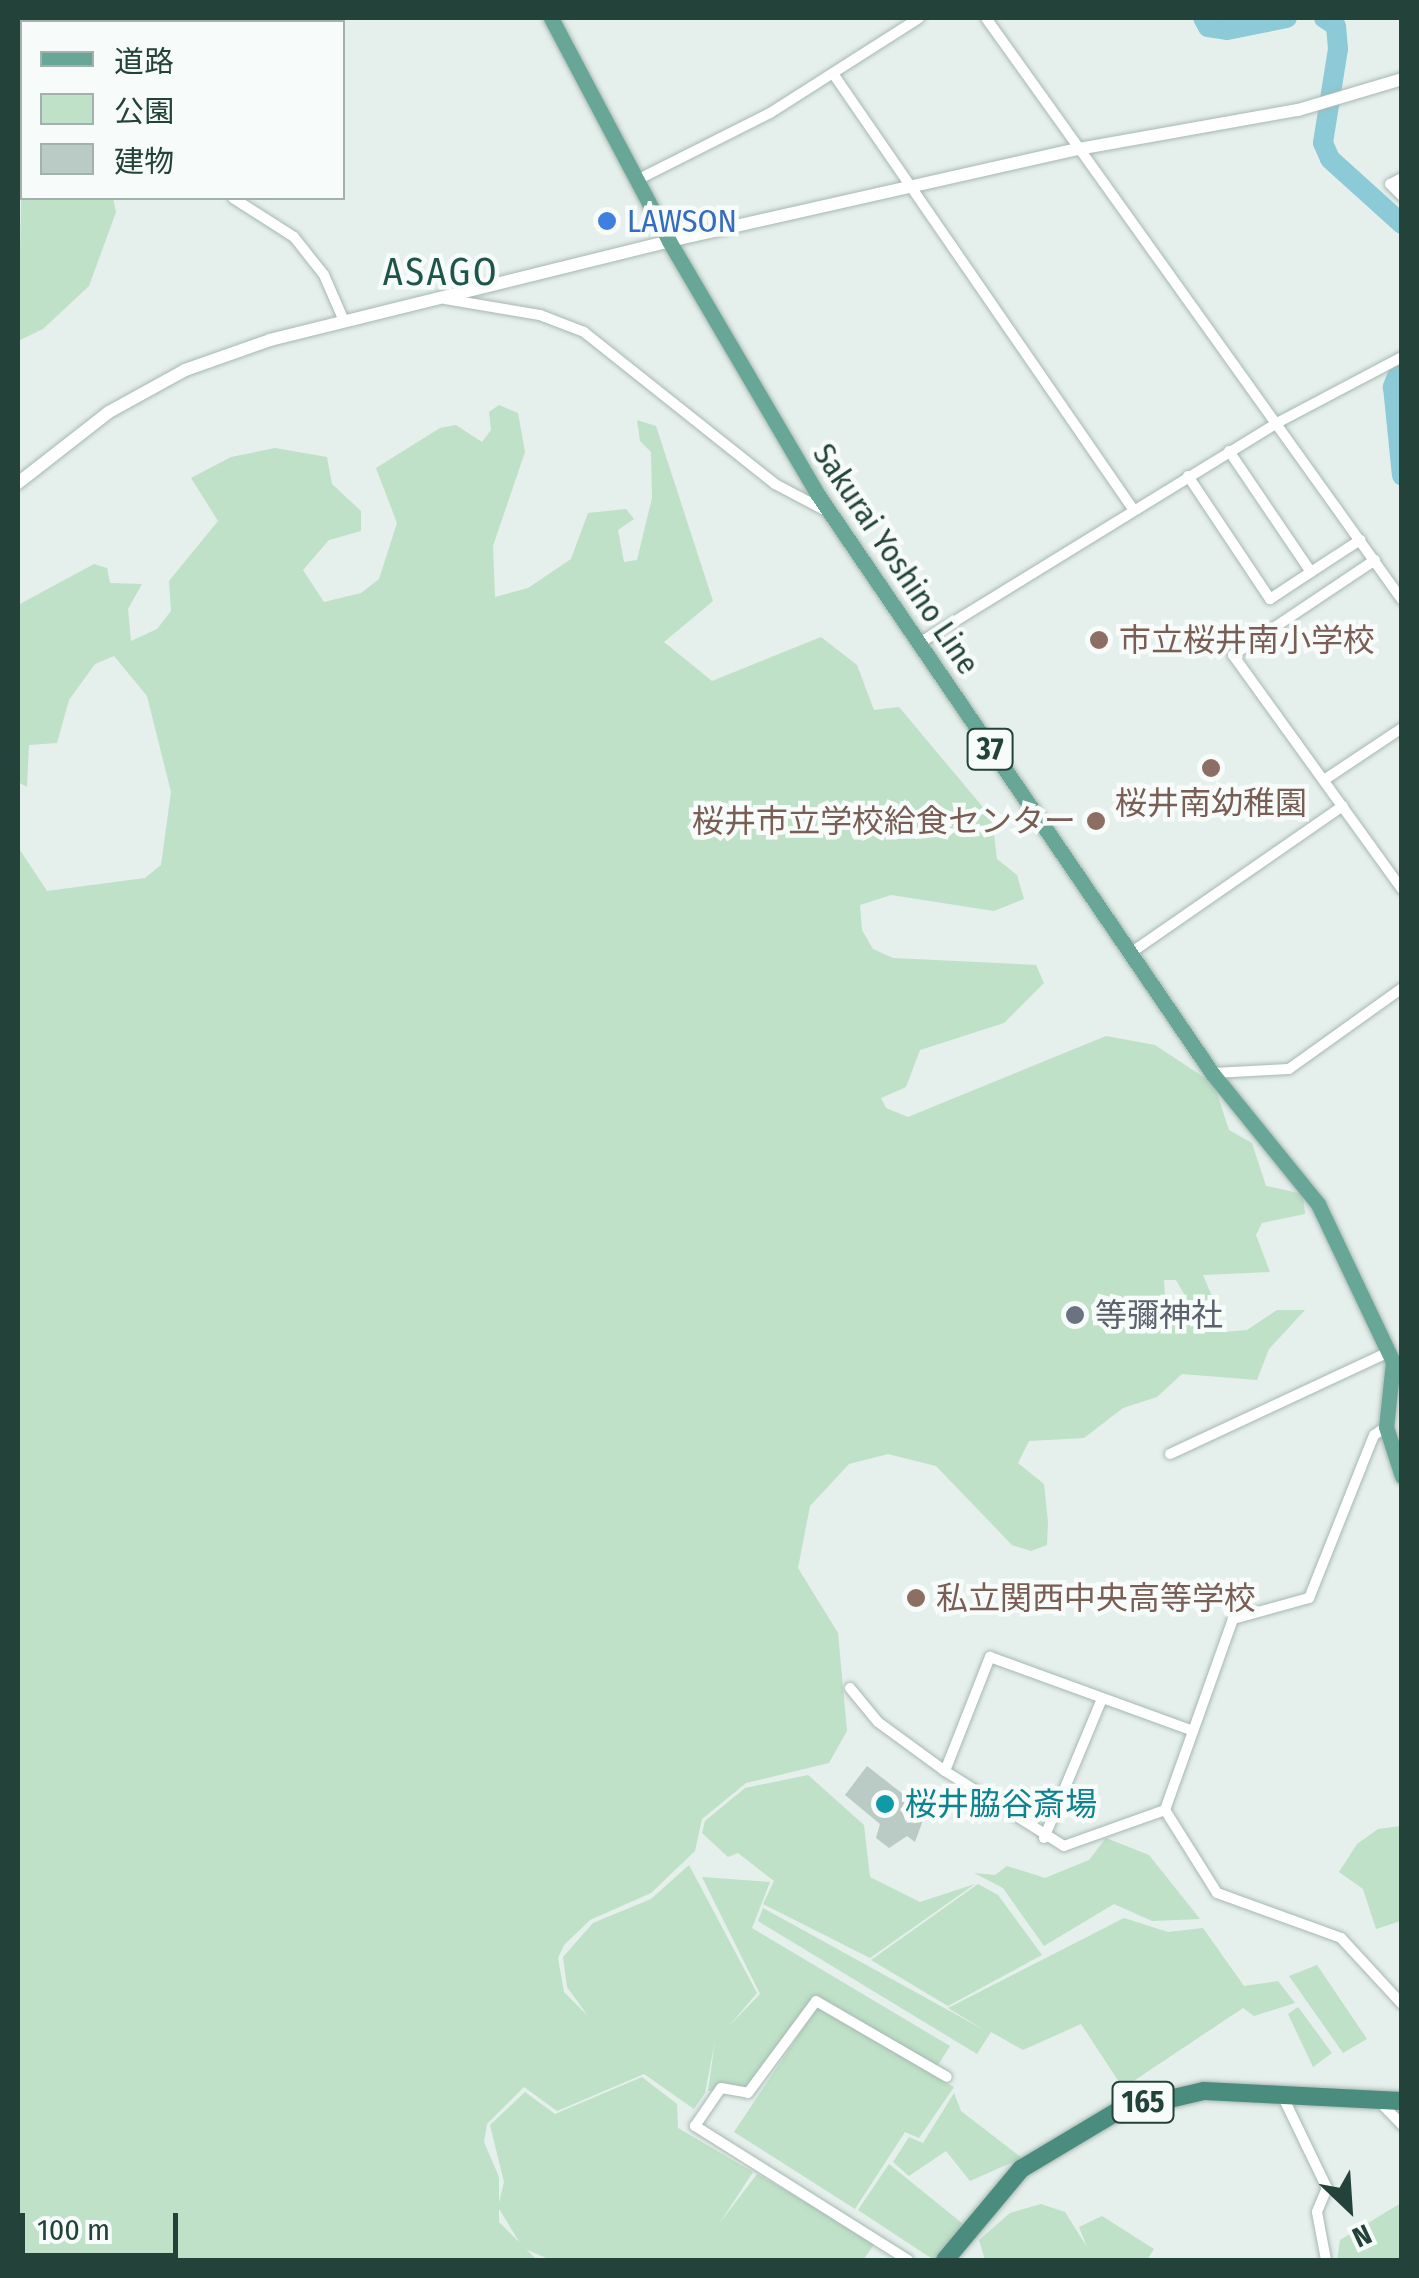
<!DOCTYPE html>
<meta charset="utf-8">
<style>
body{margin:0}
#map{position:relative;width:1419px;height:2278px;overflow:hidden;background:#e5efeb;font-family:"Fira Sans Condensed","Noto Sans JP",sans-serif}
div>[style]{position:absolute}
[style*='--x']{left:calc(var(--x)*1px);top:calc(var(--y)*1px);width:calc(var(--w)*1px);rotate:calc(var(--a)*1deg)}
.green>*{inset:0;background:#bee1c7}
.river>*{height:20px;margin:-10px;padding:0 10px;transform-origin:10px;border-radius:10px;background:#8bcad6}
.building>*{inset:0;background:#bacac4}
.roads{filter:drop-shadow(0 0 2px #a7b8b2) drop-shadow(0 0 2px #a7b8b2)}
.minor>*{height:10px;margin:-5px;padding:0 5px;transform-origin:5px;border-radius:5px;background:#fff}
.tertiary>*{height:12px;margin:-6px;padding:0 6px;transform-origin:6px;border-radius:6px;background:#fff}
.primary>*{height:15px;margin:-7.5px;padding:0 7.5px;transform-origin:7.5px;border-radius:7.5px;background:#68a797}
.trunk>*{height:18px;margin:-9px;padding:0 9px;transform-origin:9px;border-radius:9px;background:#4a8c7d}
.dots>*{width:28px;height:28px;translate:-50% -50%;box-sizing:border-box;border:5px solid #f7fbf9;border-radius:50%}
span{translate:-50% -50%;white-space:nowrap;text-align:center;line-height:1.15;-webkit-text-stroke:9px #f7fbf9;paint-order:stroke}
.shield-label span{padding:2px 8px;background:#f7fbf9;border:2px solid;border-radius:8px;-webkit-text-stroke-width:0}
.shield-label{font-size:30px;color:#23433a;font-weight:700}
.shop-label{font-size:32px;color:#366cbe}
.left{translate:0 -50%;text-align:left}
.street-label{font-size:32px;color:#23433a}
.education-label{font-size:32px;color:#785e54}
.right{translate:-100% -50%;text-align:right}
.worship-label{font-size:32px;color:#5b616d}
.culture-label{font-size:32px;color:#0d838f}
.quarter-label{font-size:38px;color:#1d5648;letter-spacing:2.5px}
.frame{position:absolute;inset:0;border:20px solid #23433a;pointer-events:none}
.legend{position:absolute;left:20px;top:20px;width:325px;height:180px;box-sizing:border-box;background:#f7fbf9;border:2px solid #a2b1ad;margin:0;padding:12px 18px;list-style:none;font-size:30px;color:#23433a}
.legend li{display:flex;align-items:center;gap:20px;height:50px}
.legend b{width:50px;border:2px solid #a2b1ad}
.north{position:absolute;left:1299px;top:2158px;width:100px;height:100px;-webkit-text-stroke:8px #f7fbf9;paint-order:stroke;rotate:155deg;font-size:28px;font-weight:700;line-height:40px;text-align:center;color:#23433a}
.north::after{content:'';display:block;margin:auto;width:35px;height:45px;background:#23433a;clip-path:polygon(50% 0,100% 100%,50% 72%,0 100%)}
.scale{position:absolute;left:20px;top:2213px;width:158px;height:45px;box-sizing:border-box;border:5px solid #23433a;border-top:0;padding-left:12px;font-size:30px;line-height:35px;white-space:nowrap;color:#23433a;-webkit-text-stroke:8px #f7fbf9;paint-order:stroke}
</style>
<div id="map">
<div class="green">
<i style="clip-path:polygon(22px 163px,22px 198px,113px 198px,116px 212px,89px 286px,43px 329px,18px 341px)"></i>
<i style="clip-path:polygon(499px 405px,518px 413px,525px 452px,493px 546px,495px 597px,528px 588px,571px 559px,588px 513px,626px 509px,634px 519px,618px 530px,624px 562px,637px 560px,652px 498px,651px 452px,640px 441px,637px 420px,656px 426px,713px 601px,664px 642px,712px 681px,821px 637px,857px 665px,874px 710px,899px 707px,992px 818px,997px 859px,1017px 875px,1024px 899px,994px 911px,891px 895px,860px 905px,862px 930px,873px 949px,893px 958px,1036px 965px,1044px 983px,1004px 1023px,920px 1050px,906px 1087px,881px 1098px,886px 1108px,908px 1117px,1106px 1036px,1155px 1045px,1214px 1084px,1229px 1130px,1252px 1143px,1266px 1186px,1303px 1194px,1305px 1214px,1262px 1223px,1256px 1235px,1270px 1272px,1203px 1275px,1214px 1301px,1209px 1317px,1197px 1316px,1176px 1280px,1164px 1280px,1166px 1314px,1223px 1332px,1247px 1330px,1277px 1310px,1305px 1310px,1269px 1349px,1257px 1380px,1182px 1374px,1157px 1397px,1123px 1408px,1084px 1438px,1029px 1441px,1018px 1463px,1044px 1484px,1048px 1522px,1047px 1545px,1031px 1551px,1012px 1545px,936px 1466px,888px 1454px,849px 1464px,810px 1506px,798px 1568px,838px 1633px,847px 1731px,829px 1763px,746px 1783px,702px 1819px,695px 1851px,651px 1893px,590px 1920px,564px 1945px,558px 1958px,564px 1992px,588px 2016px,567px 1987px,563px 1957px,593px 1923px,651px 1899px,689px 1865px,757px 1993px,728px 2027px,760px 1994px,702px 1877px,770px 1882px,752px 1928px,950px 2046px,935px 2070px,862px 2032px,954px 2087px,919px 2138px,905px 2132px,855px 2209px,734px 2132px,816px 2009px,751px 2086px,708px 2091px,715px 2041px,705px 2093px,694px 2109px,644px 2074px,557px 2111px,524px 2087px,487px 2124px,484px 2142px,499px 2177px,499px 2222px,537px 2260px,18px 2260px,18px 847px,47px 891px,145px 878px,161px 865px,171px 792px,147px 696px,114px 656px,95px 664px,69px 700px,57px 743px,29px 745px,27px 787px,18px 782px,18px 605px,94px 564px,107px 568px,110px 583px,142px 584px,128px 609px,131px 641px,157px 629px,171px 611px,169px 581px,218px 521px,191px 478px,231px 457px,275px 448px,327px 457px,332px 484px,361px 511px,361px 531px,329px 540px,303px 570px,324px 602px,361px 593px,379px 579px,397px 523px,376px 468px,440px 428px,456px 425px,482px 442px,491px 430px,489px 412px)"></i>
<i style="clip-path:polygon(808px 1775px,864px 1825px,870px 1877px,920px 1902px,975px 1884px,870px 1958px,763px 1904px,774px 1881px,738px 1853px,728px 1857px,702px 1833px,705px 1821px,745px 1788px)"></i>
<i style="clip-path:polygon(1401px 1826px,1401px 1921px,1376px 1929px,1363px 1889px,1339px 1872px,1357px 1844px,1378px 1829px)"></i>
<i style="clip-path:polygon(1106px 1838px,1149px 1855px,1200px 1919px,1152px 1921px,1114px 1904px,1044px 1946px,1003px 1888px,974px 1873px,995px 1875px,1007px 1866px,1045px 1878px,1089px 1860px)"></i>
<i style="clip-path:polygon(978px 1884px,998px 1895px,1042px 1955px,948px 2006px,871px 1960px)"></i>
<i style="clip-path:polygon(763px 1908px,986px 2031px,948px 2008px,1124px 1918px,1168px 1932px,1203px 1928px,1244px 1986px,1278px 1981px,1295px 2003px,1254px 2016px,1243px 2008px,1123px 2088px,1081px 2024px,1023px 2050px,991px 2032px,977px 2054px,758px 1921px)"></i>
<i style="clip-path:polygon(1317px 1965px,1367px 2039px,1343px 2053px,1289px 1976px)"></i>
<i style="clip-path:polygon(1298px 2007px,1332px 2053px,1313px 2067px,1288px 2014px)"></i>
<i style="clip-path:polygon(642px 2077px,677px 2104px,678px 2128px,753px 2172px,719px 2224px,757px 2174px,876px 2242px,863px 2260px,551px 2260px,523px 2248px,498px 2207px,504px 2182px,490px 2125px,525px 2092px,555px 2114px)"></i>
<i style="clip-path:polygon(954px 2093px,961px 2111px,1022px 2158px,970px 2181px,946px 2151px,909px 2176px,893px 2162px,909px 2137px,923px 2143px)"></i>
<i style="clip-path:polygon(889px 2164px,963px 2224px,934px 2260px,858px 2210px)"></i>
<i style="clip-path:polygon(1401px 2203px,1401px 2260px,1337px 2260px,1340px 2240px)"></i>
<i style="clip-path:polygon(1041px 2204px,1065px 2212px,1087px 2247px,1079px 2227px,1102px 2216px,1154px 2249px,1147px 2260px,985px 2260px,979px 2240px,1010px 2213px)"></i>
</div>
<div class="river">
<i style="--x:1203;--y:18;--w:10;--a:61"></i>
<i style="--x:1208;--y:27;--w:19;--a:9"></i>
<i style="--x:1227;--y:30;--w:61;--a:-11.3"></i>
<i style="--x:1324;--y:18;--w:14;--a:34"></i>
<i style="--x:1336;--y:26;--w:23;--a:85"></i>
<i style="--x:1338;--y:49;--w:95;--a:99.1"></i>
<i style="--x:1323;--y:143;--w:17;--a:66"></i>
<i style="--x:1330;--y:159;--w:97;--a:42.1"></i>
<i style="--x:1402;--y:363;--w:26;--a:111"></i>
<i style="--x:1393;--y:387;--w:89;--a:84.2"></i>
</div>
<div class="building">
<i style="clip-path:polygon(867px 1766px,926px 1812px,915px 1842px,907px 1836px,889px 1848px,876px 1838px,880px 1824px,845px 1795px)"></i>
</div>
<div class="roads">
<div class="minor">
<i style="--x:248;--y:18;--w:4;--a:76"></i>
<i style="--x:986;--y:18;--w:715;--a:54.44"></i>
<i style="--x:834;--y:75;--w:527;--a:55.44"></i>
<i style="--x:1402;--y:178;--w:13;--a:153"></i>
<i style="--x:1390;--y:184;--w:17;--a:45"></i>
<i style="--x:637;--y:180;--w:149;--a:-26.7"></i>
<i style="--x:770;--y:113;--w:177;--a:-32.5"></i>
<i style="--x:233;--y:198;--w:72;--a:32.6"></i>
<i style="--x:294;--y:237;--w:48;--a:51.7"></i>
<i style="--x:324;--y:275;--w:50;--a:66.5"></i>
<i style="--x:445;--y:299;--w:96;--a:9.6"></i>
<i style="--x:540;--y:315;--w:47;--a:21.1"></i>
<i style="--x:584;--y:332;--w:244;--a:38.5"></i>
<i style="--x:775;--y:484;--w:60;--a:27.8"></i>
<i style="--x:1229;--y:451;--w:146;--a:55.9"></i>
<i style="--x:1311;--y:572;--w:59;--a:-33.1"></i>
<i style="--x:1188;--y:476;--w:148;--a:56.3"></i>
<i style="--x:1270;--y:599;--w:49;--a:-33.4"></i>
<i style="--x:1375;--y:560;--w:171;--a:146.2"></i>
<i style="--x:1233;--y:655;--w:289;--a:54.2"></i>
<i style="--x:921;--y:642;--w:416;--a:-31.6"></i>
<i style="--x:1275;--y:424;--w:144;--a:-27.8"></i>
<i style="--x:1324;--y:780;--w:94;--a:-33.7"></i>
<i style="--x:1129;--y:954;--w:260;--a:-34.7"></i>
<i style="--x:1213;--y:1073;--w:76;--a:-3"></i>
<i style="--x:1289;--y:1069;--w:139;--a:-35.6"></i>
<i style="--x:1386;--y:1427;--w:14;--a:146"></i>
<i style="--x:1374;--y:1435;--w:175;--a:111.7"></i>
<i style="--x:1309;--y:1598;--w:79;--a:164.6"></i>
<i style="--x:1233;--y:1619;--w:203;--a:109.6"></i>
<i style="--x:1165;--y:1810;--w:98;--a:57.9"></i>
<i style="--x:1217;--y:1893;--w:132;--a:19.9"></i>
<i style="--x:1341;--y:1938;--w:90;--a:47.3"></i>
<i style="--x:1170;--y:1454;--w:242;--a:-25"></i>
<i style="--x:850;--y:1688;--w:44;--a:50.5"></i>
<i style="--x:878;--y:1722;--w:83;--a:36.2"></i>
<i style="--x:1165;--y:1810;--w:107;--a:160.4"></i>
<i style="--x:1064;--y:1846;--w:141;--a:-147.8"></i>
<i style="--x:945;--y:1771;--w:123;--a:-68.5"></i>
<i style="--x:990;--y:1657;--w:211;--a:20"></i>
<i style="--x:1044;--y:1838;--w:151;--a:-67.4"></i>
<i style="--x:1282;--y:2095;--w:103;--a:64.2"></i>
<i style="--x:1327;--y:2188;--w:26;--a:113"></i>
<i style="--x:1317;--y:2212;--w:49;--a:79.4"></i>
<i style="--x:1378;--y:2100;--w:35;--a:46"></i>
<i style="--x:908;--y:2260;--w:252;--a:-147.8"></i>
<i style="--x:695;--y:2126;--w:46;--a:-55.6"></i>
<i style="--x:721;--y:2088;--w:27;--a:10"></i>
<i style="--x:748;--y:2093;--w:114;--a:-53.5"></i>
<i style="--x:816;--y:2001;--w:151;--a:30.1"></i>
</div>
<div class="tertiary">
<i style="--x:18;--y:483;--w:115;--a:-38"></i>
<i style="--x:109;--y:412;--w:87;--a:-28.9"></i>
<i style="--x:185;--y:370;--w:90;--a:-19.4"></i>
<i style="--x:270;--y:340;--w:411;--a:-13.9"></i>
<i style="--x:669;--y:241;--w:419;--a:-12.7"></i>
<i style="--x:1078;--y:149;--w:223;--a:-10.1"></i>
<i style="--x:1298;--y:110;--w:109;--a:-16.6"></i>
</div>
<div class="primary">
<i style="--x:551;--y:18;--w:252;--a:62.1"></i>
<i style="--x:669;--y:241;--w:294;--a:59.6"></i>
<i style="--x:818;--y:495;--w:700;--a:55.72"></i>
<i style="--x:1212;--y:1073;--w:169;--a:51"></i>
<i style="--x:1318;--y:1204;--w:175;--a:64.6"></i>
<i style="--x:1393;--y:1362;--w:65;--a:96.1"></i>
<i style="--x:1386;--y:1427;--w:52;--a:71.9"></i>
</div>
<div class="trunk">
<i style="--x:945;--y:2260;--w:119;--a:-50.1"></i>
<i style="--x:1021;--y:2169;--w:113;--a:-30.9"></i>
<i style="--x:1118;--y:2111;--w:88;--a:-13.1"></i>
<i style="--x:1204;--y:2091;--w:198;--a:2.9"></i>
</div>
</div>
<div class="dots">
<i style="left:607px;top:221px;background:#3f7fe0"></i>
<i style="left:1099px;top:640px;background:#8d6e63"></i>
<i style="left:1211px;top:768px;background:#8d6e63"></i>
<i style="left:1096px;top:821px;background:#8d6e63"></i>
<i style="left:1075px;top:1315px;background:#6b7280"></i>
<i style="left:916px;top:1598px;background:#8d6e63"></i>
<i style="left:885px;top:1804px;background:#0f9aa8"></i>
</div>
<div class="shield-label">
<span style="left:990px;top:749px">37</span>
<span style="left:1143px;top:2102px">165</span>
</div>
<div class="shop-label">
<span class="left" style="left:627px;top:221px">LAWSON</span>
</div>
<div class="street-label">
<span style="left:896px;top:559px;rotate:56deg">Sakurai Yoshino Line</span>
</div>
<div class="education-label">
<span class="left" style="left:1119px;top:640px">市立桜井南小学校</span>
<span style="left:1211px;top:803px">桜井南幼稚園</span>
<span class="right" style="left:1076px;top:821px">桜井市立学校給食センター</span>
<span class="left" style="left:936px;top:1598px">私立関西中央高等学校</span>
</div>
<div class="worship-label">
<span class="left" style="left:1095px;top:1315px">等彌神社</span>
</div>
<div class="culture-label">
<span class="left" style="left:905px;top:1804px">桜井脇谷斎場</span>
</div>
<div class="quarter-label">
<span style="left:441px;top:273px">ASAGO</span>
</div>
<div class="frame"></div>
<ul class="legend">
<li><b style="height:12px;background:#68a797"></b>道路</li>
<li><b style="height:28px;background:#bee1c7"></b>公園</li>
<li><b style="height:28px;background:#bacac4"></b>建物</li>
</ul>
<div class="north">N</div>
<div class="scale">100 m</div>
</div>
